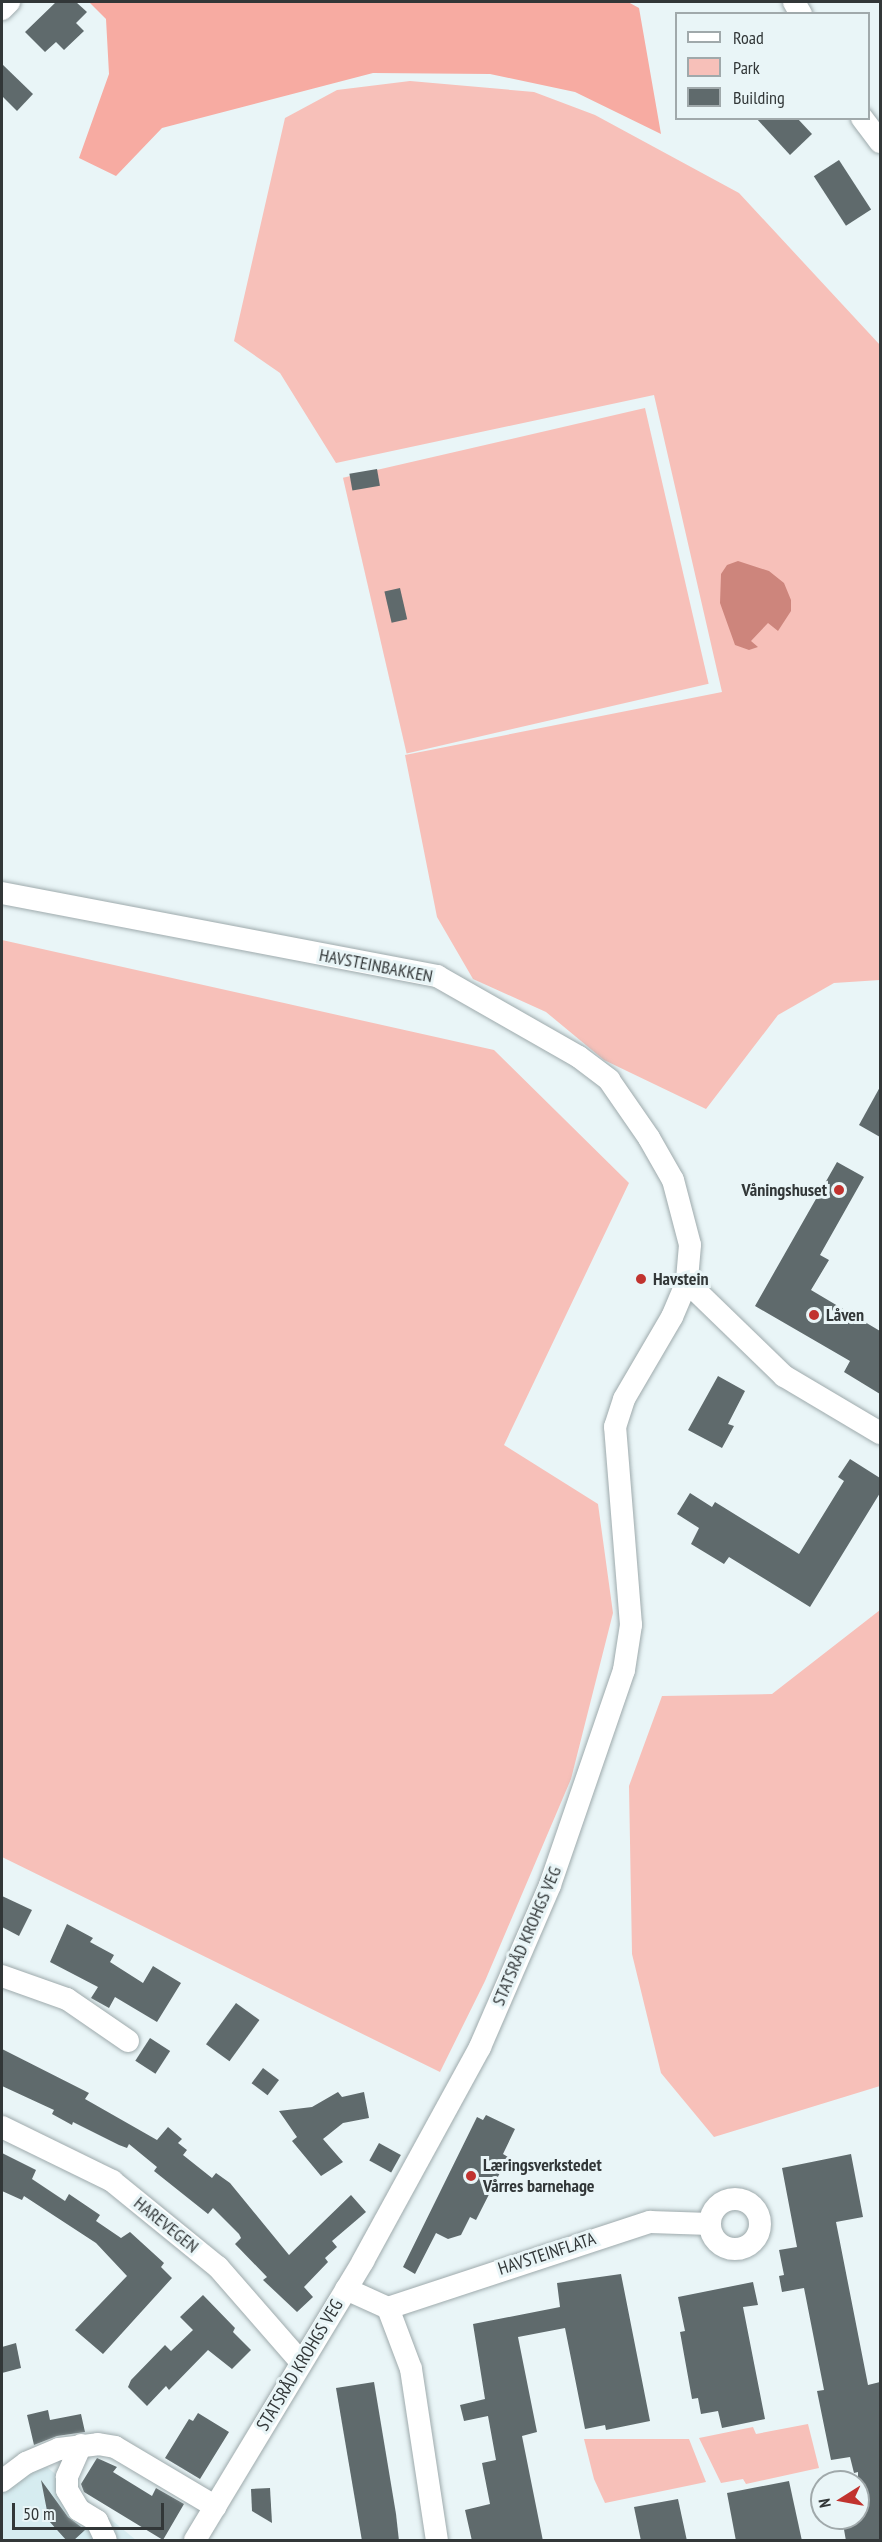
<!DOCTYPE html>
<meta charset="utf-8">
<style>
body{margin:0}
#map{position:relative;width:882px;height:2542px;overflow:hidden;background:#e9f5f7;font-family:"PT Sans Narrow",sans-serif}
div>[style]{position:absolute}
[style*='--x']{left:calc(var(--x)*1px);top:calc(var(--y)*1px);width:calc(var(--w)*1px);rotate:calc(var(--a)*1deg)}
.built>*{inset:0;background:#d6ecf0}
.green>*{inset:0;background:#f7c0b9;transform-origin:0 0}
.forest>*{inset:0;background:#f7aba2}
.water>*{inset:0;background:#cd857c}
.building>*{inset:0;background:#5f6a6c;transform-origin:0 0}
.roads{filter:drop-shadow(0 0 2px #9eaaac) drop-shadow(0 0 2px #9eaaac)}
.street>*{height:22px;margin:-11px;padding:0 11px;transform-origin:11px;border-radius:11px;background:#fff}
.street>.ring{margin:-11px;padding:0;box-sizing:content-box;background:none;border:22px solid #fff;border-radius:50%}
.dots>*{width:16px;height:16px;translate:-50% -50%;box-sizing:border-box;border:3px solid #e9f5f7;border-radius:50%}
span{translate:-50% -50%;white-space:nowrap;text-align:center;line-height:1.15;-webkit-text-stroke:6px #e9f5f7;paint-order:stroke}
.street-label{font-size:18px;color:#323738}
.poi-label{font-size:18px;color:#323738;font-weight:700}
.right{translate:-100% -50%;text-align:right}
.left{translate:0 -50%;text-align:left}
.frame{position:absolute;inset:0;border:3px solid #323738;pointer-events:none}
.legend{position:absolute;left:675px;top:12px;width:195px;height:108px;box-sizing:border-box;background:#e9f5f7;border:2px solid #a0a9ab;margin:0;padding:8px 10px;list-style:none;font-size:18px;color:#323738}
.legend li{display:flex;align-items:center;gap:12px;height:30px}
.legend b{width:30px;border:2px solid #a0a9ab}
.north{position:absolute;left:810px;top:2470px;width:60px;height:60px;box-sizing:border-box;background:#e9f5f7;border:2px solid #a0a9ab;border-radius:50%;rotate:259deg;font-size:16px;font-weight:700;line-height:24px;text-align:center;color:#323738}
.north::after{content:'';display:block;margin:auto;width:21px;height:27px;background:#c1332f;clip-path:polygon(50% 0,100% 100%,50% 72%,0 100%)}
.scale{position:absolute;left:12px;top:2503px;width:152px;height:27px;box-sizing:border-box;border:3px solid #323738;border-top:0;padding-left:8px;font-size:18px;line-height:21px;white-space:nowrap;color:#323738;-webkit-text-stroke:4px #e9f5f7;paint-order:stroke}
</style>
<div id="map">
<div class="built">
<i style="clip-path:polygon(28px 2466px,47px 2467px,136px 2540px,2px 2540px,2px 2485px)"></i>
</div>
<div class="green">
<i style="clip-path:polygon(410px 81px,534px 92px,595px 115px,739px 193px,880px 345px,880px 980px,834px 983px,778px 1015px,706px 1109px,604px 1060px,546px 1012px,473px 979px,437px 917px,405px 755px,722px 692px,654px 395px,336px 463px,280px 373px,234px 341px,285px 118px,337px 90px)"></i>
<i style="left:645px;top:408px;width:283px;height:310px;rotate:77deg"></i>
<i style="clip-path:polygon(2px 940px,494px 1050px,629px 1183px,504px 1445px,598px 1504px,613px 1613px,571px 1779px,485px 1981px,440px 2072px,2px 1857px)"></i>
<i style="clip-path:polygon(880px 1610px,880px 2086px,714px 2137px,661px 2073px,632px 1954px,629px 1786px,662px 1696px,772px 1694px)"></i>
<i style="clip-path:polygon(808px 2424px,819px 2468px,746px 2484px,743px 2479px,721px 2483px,699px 2438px,753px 2427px,756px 2434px)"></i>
<i style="clip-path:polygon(584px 2439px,689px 2439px,706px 2482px,605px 2503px,594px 2479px)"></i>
</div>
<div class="forest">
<i style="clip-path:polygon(89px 2px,628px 2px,639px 8px,661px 134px,575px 92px,490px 74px,373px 73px,162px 128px,116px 176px,79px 158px,109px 74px,106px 19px)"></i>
</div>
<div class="water">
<i style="clip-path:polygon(738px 561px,769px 571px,784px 583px,791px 600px,791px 611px,778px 631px,768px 623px,751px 641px,758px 647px,749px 650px,735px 645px,720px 603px,721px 574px,727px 565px)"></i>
</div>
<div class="building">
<i style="clip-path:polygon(56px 2px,76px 2px,87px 12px,76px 23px,84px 31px,64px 50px,56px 42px,45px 52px,25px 32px)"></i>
<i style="clip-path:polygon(2px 64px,33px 94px,17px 111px,2px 96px)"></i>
<i style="clip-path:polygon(756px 118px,797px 118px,812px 134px,790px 155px)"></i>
<i style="left:839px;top:160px;width:59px;height:30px;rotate:57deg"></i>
<i style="left:377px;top:469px;width:17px;height:28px;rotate:80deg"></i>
<i style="left:400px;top:588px;width:32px;height:16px;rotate:77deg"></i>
<i style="clip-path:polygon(880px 1087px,880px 1137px,859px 1125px)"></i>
<i style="clip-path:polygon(837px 1162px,864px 1177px,820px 1255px,829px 1260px,811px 1290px,880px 1331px,880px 1394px,844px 1372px,850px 1361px,755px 1306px)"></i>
<i style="clip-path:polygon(718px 1376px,745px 1391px,728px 1424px,734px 1426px,722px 1448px,688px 1430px)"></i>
<i style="clip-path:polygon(850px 1459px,880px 1478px,880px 1493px,810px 1607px,729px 1557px,724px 1564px,691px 1544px,699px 1528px,677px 1514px,690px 1493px,712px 1507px,715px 1502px,799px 1554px,844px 1481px,838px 1477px)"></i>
<i style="clip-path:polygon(2px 1896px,32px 1910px,19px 1936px,2px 1927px)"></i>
<i style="clip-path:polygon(67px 1924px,93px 1938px,90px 1942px,114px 1955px,110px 1962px,143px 1983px,153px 1966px,181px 1983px,157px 2022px,115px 1997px,109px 2008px,91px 1998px,98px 1987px,50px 1962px)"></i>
<i style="left:236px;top:2003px;width:29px;height:51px;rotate:36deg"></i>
<i style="left:150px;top:2038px;width:24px;height:27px;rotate:33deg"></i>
<i style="clip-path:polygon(2px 2049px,89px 2093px,85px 2099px,157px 2140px,168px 2127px,182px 2139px,178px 2143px,187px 2150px,183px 2155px,212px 2178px,216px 2173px,230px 2183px,289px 2255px,351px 2195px,366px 2212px,332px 2241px,337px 2247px,325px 2258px,328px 2262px,304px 2287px,313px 2297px,297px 2312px,263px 2280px,267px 2277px,235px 2244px,241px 2238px,239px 2234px,213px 2208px,208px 2214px,154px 2171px,157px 2167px,129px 2144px,127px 2148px,119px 2145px,73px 2122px,72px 2125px,52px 2114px,54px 2110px,2px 2086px)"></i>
<i style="left:263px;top:2068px;width:20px;height:19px;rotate:37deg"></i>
<i style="clip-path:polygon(338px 2092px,342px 2097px,364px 2092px,369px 2118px,343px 2123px,323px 2139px,343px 2162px,321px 2176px,292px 2141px,297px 2137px,279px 2111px,312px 2107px)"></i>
<i style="clip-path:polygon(486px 2115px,515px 2129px,503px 2154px,508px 2157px,476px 2220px,470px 2217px,461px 2235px,448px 2239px,436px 2233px,415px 2274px,403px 2267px,477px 2117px,483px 2120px)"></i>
<i style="left:379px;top:2143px;width:25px;height:20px;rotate:29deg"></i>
<i style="clip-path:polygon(2px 2153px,36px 2170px,32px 2179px,65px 2201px,69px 2194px,100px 2215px,96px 2221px,121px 2238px,130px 2232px,164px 2263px,161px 2267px,172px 2278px,103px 2354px,75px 2330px,127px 2276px,96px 2243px,24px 2196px,22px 2200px,2px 2191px)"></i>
<i style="clip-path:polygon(851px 2154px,863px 2217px,836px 2222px,868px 2385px,880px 2382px,880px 2541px,846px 2541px,842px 2518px,858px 2518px,858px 2472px,854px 2473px,850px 2457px,831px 2460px,817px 2391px,824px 2390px,804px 2288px,782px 2292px,779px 2276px,784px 2275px,779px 2250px,797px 2247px,782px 2168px)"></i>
<i style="clip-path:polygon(621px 2274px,650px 2421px,606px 2430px,605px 2425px,585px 2429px,565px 2328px,518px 2337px,537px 2432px,522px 2436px,543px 2541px,472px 2541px,465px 2510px,490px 2504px,482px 2463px,496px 2460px,488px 2416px,464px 2421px,460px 2405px,485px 2399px,473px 2324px,560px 2307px,557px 2283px)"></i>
<i style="clip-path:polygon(753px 2282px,758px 2305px,743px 2307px,765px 2419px,722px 2428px,718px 2411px,701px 2414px,698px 2398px,692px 2399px,680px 2332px,685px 2331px,678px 2297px)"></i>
<i style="clip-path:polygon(203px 2295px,235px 2328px,233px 2332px,251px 2350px,232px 2369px,208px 2350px,169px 2390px,166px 2386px,147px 2406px,128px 2387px,131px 2380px,165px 2345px,171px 2351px,193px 2330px,180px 2317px)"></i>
<i style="clip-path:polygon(16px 2343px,21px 2368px,2px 2373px,2px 2347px)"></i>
<i style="clip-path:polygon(374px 2382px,396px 2514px,399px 2541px,362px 2541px,336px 2388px)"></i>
<i style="clip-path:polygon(48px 2410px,50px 2420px,81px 2414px,85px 2432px,57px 2436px,34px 2445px,27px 2415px)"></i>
<i style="clip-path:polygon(198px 2413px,229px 2432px,200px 2479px,165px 2458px,189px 2419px,193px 2421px)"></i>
<i style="clip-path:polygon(97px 2458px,117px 2467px,113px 2472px,152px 2496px,156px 2488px,184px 2504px,163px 2540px,84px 2492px,81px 2484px)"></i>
<i style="clip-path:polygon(41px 2480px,68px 2517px,85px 2530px,73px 2541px,67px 2541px,49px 2521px)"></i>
<i style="clip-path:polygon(789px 2481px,802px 2541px,736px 2541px,727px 2493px)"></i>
<i style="clip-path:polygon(270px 2488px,272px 2523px,252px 2511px,251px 2489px)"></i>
<i style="clip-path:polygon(678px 2499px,687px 2541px,641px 2541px,634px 2507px)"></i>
</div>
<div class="roads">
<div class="street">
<i style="--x:794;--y:2;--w:14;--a:60"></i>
<i style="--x:2;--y:9;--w:10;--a:-45"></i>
<i style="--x:862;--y:118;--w:30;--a:53"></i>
<i style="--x:2;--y:893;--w:443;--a:10.8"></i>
<i style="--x:437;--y:976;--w:163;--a:29.7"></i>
<i style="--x:579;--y:1057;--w:38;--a:37"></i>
<i style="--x:609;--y:1080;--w:70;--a:55.4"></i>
<i style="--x:649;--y:1138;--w:48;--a:60.3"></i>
<i style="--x:673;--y:1180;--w:67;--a:75.3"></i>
<i style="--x:690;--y:1245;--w:37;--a:95"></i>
<i style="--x:687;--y:1282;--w:135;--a:44.1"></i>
<i style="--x:784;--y:1376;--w:112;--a:30.7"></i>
<i style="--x:2;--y:1976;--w:69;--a:19.5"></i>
<i style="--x:67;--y:1999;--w:74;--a:34.5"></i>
<i style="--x:2;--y:2127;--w:123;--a:26.1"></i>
<i style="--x:112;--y:2181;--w:136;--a:39.1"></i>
<i style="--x:218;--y:2267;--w:126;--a:48.9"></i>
<i class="ring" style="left:710px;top:2199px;width:28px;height:28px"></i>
<i style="--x:346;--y:2289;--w:46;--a:24.3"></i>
<i style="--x:388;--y:2308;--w:65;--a:69.3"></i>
<i style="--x:411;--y:2369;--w:173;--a:81.4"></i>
<i style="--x:388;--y:2308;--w:276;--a:-18.2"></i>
<i style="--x:650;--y:2222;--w:60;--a:1.9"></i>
<i style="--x:81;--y:2445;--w:35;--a:114"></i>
<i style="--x:67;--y:2477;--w:13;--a:90"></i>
<i style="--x:67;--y:2490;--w:23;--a:59"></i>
<i style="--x:79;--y:2510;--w:21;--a:31"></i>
<i style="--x:97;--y:2521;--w:21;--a:65"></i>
<i style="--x:2;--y:2481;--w:30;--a:-37"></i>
<i style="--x:26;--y:2463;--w:36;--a:-23"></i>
<i style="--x:59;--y:2449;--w:39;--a:-7"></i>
<i style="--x:98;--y:2444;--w:17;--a:10"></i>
<i style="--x:115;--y:2447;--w:117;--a:30.7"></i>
<i style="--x:195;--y:2540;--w:326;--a:-58.9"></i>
<i style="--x:363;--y:2261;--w:244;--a:-61.3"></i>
<i style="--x:480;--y:2047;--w:176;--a:-66.6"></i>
<i style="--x:550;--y:1885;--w:227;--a:-71"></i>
<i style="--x:624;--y:1670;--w:46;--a:-81.2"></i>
<i style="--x:631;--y:1625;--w:199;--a:-94.6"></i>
<i style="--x:615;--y:1427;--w:29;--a:-72"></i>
<i style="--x:624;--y:1399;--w:95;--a:-59.7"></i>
<i style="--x:672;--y:1317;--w:38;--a:-67"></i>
</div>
</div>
<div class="dots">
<i style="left:839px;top:1190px;background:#c1332f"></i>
<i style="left:641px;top:1279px;background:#c1332f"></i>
<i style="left:814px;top:1315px;background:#c1332f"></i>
<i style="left:471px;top:2176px;background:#c1332f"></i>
</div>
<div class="street-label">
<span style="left:376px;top:966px;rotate:11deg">HAVSTEINBAKKEN</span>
<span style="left:527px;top:1936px;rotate:-67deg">STATSRÅD KROHGS VEG</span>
<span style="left:166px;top:2225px;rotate:39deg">HAREVEGEN</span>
<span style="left:547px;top:2254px;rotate:-18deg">HAVSTEINFLATA</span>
<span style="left:300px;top:2365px;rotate:-59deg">STATSRÅD KROHGS VEG</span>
</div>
<div class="poi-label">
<span class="right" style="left:827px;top:1190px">Våningshuset</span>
<span class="left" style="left:653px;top:1279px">Havstein</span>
<span class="left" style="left:826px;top:1315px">Låven</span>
<span class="left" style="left:483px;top:2176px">Læringsverkstedet<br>Vårres barnehage</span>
</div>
<div class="frame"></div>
<ul class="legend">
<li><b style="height:8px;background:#fff"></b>Road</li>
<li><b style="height:16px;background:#f7c0b9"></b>Park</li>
<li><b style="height:16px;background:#5f6a6c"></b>Building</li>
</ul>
<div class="north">N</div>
<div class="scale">50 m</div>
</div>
